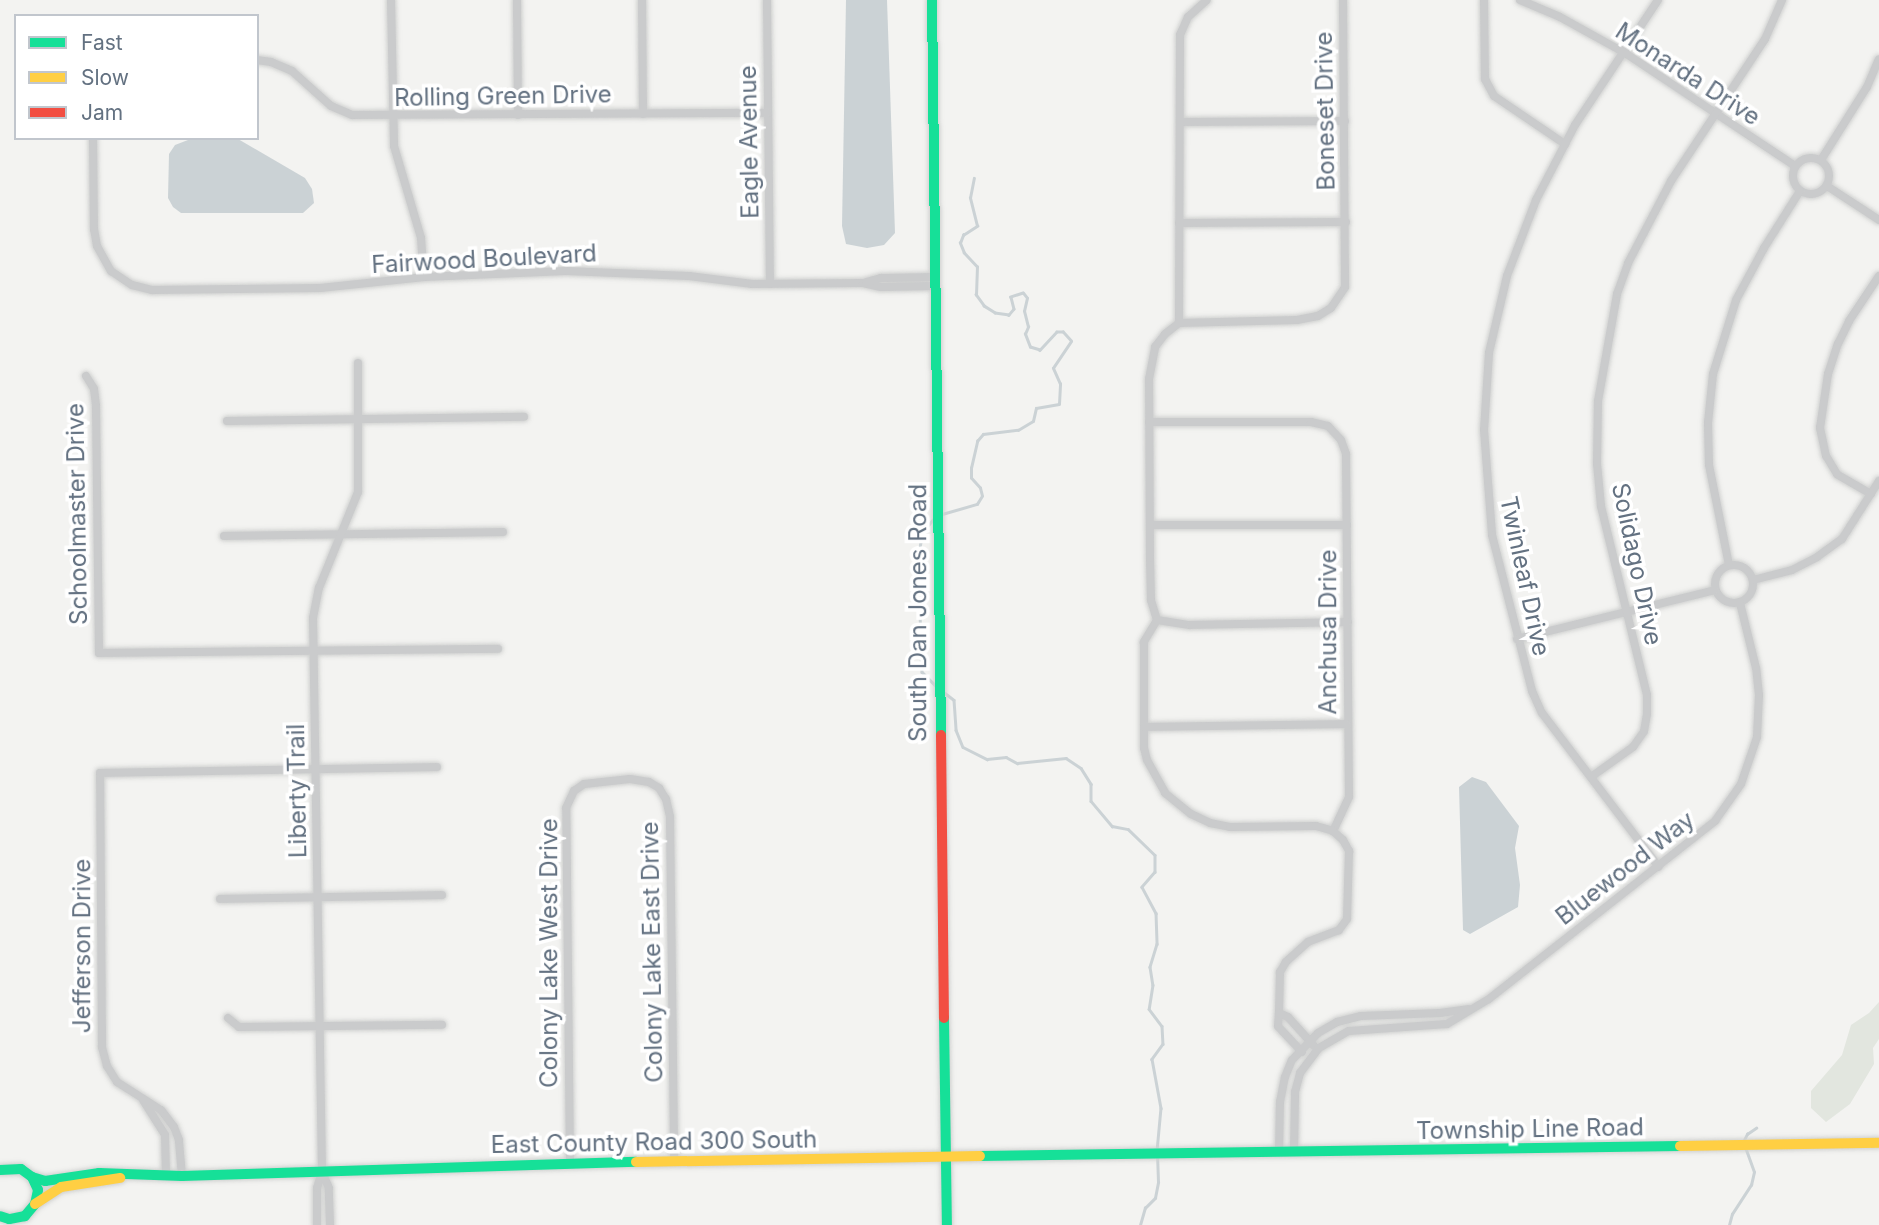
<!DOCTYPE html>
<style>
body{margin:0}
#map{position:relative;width:1879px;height:1225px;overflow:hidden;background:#f3f3f1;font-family:Inter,sans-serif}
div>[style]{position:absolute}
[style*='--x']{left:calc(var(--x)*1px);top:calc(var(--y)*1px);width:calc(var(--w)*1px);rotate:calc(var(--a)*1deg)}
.green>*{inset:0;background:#e2e6df}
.water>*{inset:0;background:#cbd2d5}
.stream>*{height:2.5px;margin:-1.25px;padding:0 1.25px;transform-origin:1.25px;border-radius:1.25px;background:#cbd2d5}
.roads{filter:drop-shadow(0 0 2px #d0d1d0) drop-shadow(0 0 2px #d0d1d0)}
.street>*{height:8px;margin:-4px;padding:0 4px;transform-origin:4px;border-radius:4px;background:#cacbcc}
.street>.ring{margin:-4px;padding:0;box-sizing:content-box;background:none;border:8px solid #cacbcc;border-radius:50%}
.fast>*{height:10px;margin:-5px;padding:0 5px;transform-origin:5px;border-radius:5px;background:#16e098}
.slow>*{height:10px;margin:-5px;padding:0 5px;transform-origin:5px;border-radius:5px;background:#ffcf43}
.jam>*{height:10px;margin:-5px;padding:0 5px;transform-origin:5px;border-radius:5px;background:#f24e42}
span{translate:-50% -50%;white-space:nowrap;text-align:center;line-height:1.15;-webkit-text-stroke:7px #fff;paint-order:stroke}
.street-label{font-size:24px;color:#637181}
.legend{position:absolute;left:14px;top:14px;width:245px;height:126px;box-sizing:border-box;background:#fff;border:2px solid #c1c6cd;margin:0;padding:9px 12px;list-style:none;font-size:21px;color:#637181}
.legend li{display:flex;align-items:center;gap:14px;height:35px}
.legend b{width:35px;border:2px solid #c1c6cd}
</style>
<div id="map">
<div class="green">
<i style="clip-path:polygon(1879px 1002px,1879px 1039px,1873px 1048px,1874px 1064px,1850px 1104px,1826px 1122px,1811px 1108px,1811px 1091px,1842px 1055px,1851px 1025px,1869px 1013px)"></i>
</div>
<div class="water">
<i style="clip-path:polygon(846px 0,887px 0,895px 233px,884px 245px,867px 248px,846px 244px,842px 226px)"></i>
<i style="clip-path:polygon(238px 139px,305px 178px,312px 189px,314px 203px,303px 213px,181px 213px,173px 207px,168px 198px,169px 154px,175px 145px,188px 140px)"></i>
<i style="clip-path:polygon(1472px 777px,1486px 782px,1519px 826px,1515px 848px,1520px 885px,1518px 907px,1470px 934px,1463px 930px,1459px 787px)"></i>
</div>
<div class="stream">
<i style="--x:942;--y:514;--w:36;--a:-16"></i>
<i style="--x:977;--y:504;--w:9;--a:-58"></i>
<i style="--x:982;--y:496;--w:8;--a:-104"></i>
<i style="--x:980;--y:488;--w:13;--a:-132"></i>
<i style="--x:971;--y:478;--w:10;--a:-90"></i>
<i style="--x:971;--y:468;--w:28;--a:-77"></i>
<i style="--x:977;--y:441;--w:9;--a:-49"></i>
<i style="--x:983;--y:434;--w:35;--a:-7"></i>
<i style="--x:1018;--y:430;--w:17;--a:-31"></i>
<i style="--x:1033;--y:421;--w:13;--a:-77"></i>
<i style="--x:1036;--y:408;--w:23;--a:-10"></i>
<i style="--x:1059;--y:404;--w:20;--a:-87"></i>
<i style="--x:1060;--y:384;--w:17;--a:-114"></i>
<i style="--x:1053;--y:368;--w:32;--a:-56"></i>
<i style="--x:1071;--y:341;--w:12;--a:-132"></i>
<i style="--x:1063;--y:332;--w:6;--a:180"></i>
<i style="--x:1057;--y:332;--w:25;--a:133"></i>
<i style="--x:1040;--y:350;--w:10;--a:-163"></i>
<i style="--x:1030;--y:347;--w:14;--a:-111"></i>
<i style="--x:1025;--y:334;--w:8;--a:-67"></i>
<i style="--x:1028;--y:327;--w:16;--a:-104"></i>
<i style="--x:1024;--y:311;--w:13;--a:-77"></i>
<i style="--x:1027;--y:298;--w:6;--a:-129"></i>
<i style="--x:1023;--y:293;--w:13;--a:162"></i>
<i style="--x:1011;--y:297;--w:12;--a:76"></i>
<i style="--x:1014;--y:309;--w:8;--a:130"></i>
<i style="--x:1009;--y:315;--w:14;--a:-172"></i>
<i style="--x:995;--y:313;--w:13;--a:-148"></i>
<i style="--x:984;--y:306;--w:14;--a:-126"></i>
<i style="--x:976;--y:295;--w:28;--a:-88"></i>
<i style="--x:977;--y:267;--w:19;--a:-133"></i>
<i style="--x:964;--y:253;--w:11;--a:-112"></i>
<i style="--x:960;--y:243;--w:9;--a:-69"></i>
<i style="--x:963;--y:235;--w:17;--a:-33"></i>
<i style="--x:977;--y:226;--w:29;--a:-104"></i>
<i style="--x:970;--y:198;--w:20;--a:-79"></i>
<i style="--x:933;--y:520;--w:16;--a:128"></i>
<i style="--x:923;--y:533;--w:14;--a:102"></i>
<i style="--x:920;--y:547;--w:15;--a:74"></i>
<i style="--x:924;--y:561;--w:25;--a:90"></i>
<i style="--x:924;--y:586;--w:23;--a:100"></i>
<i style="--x:920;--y:609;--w:45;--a:88.7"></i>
<i style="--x:921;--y:654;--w:18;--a:87"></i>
<i style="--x:922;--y:672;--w:21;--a:45"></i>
<i style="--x:945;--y:693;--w:11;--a:38"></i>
<i style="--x:954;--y:700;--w:30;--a:86"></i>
<i style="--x:956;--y:730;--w:18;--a:68"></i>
<i style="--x:963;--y:747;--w:27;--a:27"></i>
<i style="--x:987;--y:759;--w:19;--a:-6"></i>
<i style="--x:1006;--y:757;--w:13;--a:29"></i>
<i style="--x:1017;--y:763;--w:49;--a:-5.8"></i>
<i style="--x:1066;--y:758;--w:18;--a:34"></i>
<i style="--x:1081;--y:768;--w:19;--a:58"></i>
<i style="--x:1091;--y:784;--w:17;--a:90"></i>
<i style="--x:1091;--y:801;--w:33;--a:50"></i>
<i style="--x:1112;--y:826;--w:16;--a:11"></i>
<i style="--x:1128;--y:829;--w:37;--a:44"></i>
<i style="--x:1155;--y:855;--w:17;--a:90"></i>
<i style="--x:1155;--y:872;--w:20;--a:131"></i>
<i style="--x:1142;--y:887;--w:30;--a:62"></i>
<i style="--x:1156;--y:913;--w:31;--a:88"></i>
<i style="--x:1157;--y:944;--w:24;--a:107"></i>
<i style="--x:1150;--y:967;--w:18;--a:81"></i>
<i style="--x:1153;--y:985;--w:24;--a:99"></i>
<i style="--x:1149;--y:1009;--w:21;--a:53"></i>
<i style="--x:1162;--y:1026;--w:18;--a:87"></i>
<i style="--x:1163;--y:1044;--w:19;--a:126"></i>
<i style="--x:1152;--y:1059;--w:50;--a:79.6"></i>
<i style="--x:1161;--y:1108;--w:43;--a:95.3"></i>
<i style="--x:1744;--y:1140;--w:7;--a:-63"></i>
<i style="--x:1747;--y:1134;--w:11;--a:-34"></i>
<i style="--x:1140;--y:1225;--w:18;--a:-74"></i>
<i style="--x:1145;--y:1208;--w:14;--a:-45"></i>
<i style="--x:1155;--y:1198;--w:16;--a:-79"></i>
<i style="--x:1158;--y:1182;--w:25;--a:-92"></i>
<i style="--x:1729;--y:1225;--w:11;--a:-75"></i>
<i style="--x:1732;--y:1214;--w:35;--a:-57"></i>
<i style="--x:1751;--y:1185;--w:13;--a:-77"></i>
<i style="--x:1754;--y:1172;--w:23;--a:-110"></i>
</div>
<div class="roads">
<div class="street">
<i style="--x:391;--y:0;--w:146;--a:88.8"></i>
<i style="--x:394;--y:146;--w:96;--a:73.6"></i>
<i style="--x:421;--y:238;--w:39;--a:86"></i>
<i style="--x:517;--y:0;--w:115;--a:89.5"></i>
<i style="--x:642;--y:0;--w:114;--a:89.5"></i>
<i style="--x:767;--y:0;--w:284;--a:89.4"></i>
<i style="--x:1484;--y:0;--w:79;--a:89.3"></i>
<i style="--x:1485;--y:79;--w:19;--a:62"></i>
<i style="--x:1494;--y:96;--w:86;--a:34.1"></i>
<i style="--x:1520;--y:0;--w:43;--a:23"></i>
<i style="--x:1560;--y:17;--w:74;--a:29"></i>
<i style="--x:1625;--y:53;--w:204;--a:33.6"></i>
<i style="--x:1658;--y:0;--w:150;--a:123.6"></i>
<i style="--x:1575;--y:125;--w:85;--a:117.5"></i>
<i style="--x:1536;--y:200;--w:81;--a:110.9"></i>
<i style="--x:1507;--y:276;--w:79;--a:103.2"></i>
<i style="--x:1489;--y:353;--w:77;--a:93.7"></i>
<i style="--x:1484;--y:430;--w:105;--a:85.6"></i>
<i style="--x:1492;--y:535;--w:161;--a:75.6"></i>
<i style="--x:1532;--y:691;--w:24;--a:66"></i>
<i style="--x:1542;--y:713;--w:193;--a:52.8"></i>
<i style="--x:257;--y:60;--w:14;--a:8"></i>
<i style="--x:271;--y:62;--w:23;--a:23"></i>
<i style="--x:292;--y:71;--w:52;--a:41.9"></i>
<i style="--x:331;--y:106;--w:23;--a:23"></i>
<i style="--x:352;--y:115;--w:416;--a:-0.3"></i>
<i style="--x:1180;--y:122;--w:165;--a:-0.3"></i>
<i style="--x:93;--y:138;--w:91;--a:89.4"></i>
<i style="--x:94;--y:229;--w:17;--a:80"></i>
<i style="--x:97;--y:246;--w:29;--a:61"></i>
<i style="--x:111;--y:271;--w:25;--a:34"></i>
<i style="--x:132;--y:285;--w:21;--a:14"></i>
<i style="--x:152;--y:290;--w:168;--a:-0.7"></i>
<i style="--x:320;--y:288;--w:105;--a:-6"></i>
<i style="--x:424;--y:277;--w:142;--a:-2.4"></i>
<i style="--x:566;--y:271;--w:123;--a:2.3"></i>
<i style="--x:689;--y:276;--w:64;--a:7.2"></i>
<i style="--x:752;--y:284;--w:111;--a:-0.5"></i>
<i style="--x:863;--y:283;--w:18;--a:13"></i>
<i style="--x:881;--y:287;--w:55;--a:-1"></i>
<i class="ring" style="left:1793px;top:158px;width:28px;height:28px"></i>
<i style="--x:1821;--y:160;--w:86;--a:-57.8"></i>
<i style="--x:1867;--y:87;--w:30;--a:-67"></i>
<i style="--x:1827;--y:186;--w:62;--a:33.2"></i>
<i style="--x:1179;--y:223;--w:167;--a:-0.3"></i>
<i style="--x:866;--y:282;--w:16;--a:-15"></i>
<i style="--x:881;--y:278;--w:55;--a:-1"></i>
<i style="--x:1179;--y:323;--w:288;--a:-89.8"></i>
<i style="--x:1180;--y:35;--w:20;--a:-66"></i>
<i style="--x:1188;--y:17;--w:25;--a:-42"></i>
<i style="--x:86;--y:376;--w:15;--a:58"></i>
<i style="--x:94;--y:389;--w:17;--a:83"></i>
<i style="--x:96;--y:406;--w:247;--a:89.3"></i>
<i style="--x:99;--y:653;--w:399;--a:-0.6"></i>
<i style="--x:227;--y:421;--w:297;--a:-0.8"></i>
<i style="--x:1149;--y:422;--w:162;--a:0"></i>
<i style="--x:1311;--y:422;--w:17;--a:13"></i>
<i style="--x:1328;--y:426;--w:19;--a:47"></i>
<i style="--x:1341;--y:440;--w:15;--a:70"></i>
<i style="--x:1346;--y:454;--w:343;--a:89.5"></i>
<i style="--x:1349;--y:797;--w:38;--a:115"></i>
<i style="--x:1871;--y:494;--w:39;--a:-150"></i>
<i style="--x:1837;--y:474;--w:21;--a:-121"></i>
<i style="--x:1826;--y:456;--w:29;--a:-102"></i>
<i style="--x:1820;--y:428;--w:55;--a:-81.6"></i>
<i style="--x:1828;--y:374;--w:32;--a:-72"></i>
<i style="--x:1838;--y:344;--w:25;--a:-64"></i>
<i style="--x:1849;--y:321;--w:54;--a:-56.3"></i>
<i style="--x:1150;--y:525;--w:197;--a:0"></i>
<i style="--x:224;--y:536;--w:279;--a:-0.8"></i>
<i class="ring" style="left:1715px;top:565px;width:30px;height:30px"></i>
<i style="--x:1729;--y:565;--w:102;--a:-101.3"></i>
<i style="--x:1709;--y:465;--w:42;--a:-91.4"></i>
<i style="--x:1708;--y:423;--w:49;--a:-84.2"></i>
<i style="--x:1713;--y:374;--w:77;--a:-72.7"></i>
<i style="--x:1736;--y:300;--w:59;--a:-61.7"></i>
<i style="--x:1764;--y:248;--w:67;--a:-57.7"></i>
<i style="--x:1753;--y:580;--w:40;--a:-14.4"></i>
<i style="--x:1792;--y:570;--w:28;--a:-27"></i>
<i style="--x:1817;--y:557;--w:31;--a:-36"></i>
<i style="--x:1842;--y:539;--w:69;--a:-57.5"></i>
<i style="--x:1157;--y:620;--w:21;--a:-107"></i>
<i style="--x:1151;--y:600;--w:42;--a:-91.4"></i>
<i style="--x:1150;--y:558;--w:179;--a:-90.3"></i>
<i style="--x:1149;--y:379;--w:33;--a:-79"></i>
<i style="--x:1155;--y:347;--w:16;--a:-52"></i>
<i style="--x:1165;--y:334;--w:18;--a:-38"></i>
<i style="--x:1179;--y:323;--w:118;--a:-1.5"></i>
<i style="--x:1297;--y:320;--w:21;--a:-11"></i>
<i style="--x:1318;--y:316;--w:15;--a:-32"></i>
<i style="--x:1331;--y:308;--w:25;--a:-56"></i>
<i style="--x:1345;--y:287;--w:287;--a:-90.4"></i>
<i style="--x:1157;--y:620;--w:26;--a:121"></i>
<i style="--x:1144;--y:642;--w:106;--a:90"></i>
<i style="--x:1144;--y:748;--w:12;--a:76"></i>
<i style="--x:1147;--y:760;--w:38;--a:61"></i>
<i style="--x:1165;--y:793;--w:33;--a:39"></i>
<i style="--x:1191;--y:814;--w:21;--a:25"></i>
<i style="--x:1210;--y:823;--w:20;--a:11"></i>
<i style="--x:1230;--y:827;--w:86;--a:-0.7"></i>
<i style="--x:1316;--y:826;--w:18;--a:16"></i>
<i style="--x:1333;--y:831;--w:13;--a:42"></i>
<i style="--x:1343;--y:840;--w:13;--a:61"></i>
<i style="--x:1349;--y:851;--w:68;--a:91.7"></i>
<i style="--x:1347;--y:919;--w:14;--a:126"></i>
<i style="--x:1339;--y:930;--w:33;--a:159"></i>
<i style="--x:1308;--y:942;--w:30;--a:138"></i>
<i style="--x:1286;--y:962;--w:12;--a:121"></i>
<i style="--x:1280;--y:972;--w:41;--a:91.4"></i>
<i style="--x:1157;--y:620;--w:33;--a:9"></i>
<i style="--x:1190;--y:625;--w:158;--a:-1.1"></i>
<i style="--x:1517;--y:639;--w:204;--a:-13.9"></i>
<i style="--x:1144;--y:727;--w:203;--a:-0.8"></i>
<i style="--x:1591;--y:777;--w:52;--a:-35.5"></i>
<i style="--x:1633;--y:747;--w:19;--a:-55"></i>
<i style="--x:1644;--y:731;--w:17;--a:-80"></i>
<i style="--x:1647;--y:714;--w:19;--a:-90"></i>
<i style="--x:1647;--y:695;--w:195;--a:-103.7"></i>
<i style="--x:1601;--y:506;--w:42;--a:-95.4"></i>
<i style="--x:1597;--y:464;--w:63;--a:-89.1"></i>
<i style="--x:1598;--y:401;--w:109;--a:-79.9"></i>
<i style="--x:1617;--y:294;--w:33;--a:-70"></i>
<i style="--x:1628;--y:263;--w:93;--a:-62.3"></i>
<i style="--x:1671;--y:181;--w:170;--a:-56.5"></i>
<i style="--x:1765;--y:39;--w:43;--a:-66.4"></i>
<i style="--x:220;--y:899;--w:222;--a:-1"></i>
<i style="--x:228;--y:1018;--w:14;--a:39"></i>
<i style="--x:239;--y:1027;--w:203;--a:-0.6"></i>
<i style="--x:1302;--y:1052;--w:35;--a:-133"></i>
<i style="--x:1278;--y:1026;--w:13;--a:-86"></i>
<i style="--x:1279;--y:1013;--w:10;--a:24"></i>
<i style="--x:1288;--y:1017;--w:38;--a:48"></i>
<i style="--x:143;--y:1100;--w:41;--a:57.8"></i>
<i style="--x:165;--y:1135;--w:41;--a:88.6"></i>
<i style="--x:1279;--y:1152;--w:50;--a:-88.9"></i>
<i style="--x:1280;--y:1102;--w:25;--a:-79"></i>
<i style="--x:1285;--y:1077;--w:18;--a:-68"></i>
<i style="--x:1292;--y:1060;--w:37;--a:-46"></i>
<i style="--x:1318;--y:1033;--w:22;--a:-30"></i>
<i style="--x:1337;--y:1022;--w:25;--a:-14"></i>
<i style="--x:1361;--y:1016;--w:79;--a:-2.2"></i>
<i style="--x:1440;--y:1013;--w:28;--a:-8"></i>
<i style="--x:1294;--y:1152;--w:60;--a:-89"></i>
<i style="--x:1295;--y:1092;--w:20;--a:-75"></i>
<i style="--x:1300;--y:1073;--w:31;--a:-53"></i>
<i style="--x:1319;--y:1048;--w:34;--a:-30"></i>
<i style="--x:1349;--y:1031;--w:98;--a:-4.1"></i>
<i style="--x:1447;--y:1024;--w:49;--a:-30.8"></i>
<i style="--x:1489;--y:999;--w:288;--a:-38.2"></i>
<i style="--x:1715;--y:821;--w:45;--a:-54.9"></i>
<i style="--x:1741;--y:784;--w:50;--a:-71.2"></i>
<i style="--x:1757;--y:737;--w:42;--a:-87.3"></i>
<i style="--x:1759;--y:695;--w:27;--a:-96"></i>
<i style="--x:1756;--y:668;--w:67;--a:-103.8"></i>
<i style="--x:570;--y:1163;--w:355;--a:-90.6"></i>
<i style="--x:566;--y:808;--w:19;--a:-65"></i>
<i style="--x:574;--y:791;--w:12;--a:-35"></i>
<i style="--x:584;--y:784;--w:46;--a:-6.2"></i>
<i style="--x:630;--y:779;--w:19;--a:9"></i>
<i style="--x:649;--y:782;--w:12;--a:31"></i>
<i style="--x:659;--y:788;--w:13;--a:58"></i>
<i style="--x:666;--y:799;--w:18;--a:77"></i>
<i style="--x:670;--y:817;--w:344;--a:89.3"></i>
<i style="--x:182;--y:1176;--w:36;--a:-95"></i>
<i style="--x:179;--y:1140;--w:14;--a:-111"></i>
<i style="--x:174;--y:1127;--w:21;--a:-127"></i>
<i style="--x:161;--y:1110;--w:52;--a:-147.5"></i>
<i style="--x:117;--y:1082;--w:19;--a:-122"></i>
<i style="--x:107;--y:1066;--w:20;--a:-105"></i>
<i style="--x:102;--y:1047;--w:274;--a:-90.4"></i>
<i style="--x:100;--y:773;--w:337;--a:-1"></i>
<i style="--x:317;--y:1225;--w:37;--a:-90"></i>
<i style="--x:317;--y:1188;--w:17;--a:-73"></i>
<i style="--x:330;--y:1225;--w:37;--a:-92"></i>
<i style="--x:329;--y:1188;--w:17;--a:-114"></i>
<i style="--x:322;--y:1172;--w:554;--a:-90.93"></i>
<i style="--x:313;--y:618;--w:31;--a:-79"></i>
<i style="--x:319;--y:588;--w:104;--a:-67.9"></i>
<i style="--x:358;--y:492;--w:129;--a:-90"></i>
</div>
<div class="fast">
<i style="--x:932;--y:0;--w:735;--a:89.3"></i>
<i style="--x:944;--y:1018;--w:207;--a:89.2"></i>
<i style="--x:980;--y:1156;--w:700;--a:-0.82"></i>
<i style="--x:0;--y:1170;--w:21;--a:-3"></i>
<i style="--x:21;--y:1169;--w:14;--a:36"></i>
<i style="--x:32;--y:1177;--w:14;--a:65"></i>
<i style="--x:38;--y:1190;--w:14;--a:102"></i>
<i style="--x:35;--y:1204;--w:16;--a:130"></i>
<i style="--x:25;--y:1216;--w:16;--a:169"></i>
<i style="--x:9;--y:1219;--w:9;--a:-162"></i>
<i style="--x:32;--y:1177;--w:14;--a:17"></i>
<i style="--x:45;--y:1181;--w:55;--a:-8.4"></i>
<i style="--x:99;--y:1173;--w:83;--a:2.1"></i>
<i style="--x:182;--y:1176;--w:454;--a:-1.8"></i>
</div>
<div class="slow">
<i style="--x:1680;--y:1146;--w:199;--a:-0.9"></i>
<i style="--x:636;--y:1162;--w:344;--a:-1"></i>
<i style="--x:35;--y:1204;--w:31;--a:-33"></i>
<i style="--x:61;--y:1187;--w:60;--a:-8.7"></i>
</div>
<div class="jam">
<i style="--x:941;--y:735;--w:283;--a:89.4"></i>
</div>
</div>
<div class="street-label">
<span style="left:1688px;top:74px;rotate:33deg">Monarda Drive</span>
<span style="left:503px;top:96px;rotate:-1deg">Rolling Green Drive</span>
<span style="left:1325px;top:111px;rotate:-91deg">Boneset Drive</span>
<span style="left:749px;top:142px;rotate:-91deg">Eagle Avenue</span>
<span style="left:484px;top:259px;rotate:-3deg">Fairwood Boulevard</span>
<span style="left:77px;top:514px;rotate:-91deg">Schoolmaster Drive</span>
<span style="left:1637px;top:564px;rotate:78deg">Solidago Drive</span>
<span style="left:1525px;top:576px;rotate:78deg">Twinleaf Drive</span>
<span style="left:918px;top:613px;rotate:-90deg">South Dan Jones Road</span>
<span style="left:1328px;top:632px;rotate:-90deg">Anchusa Drive</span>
<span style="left:297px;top:791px;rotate:-91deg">Liberty Trail</span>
<span style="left:1625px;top:868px;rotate:-38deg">Bluewood Way</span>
<span style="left:82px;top:946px;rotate:-90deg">Jefferson Drive</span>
<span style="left:652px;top:952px;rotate:-91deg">Colony Lake East Drive</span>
<span style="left:549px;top:953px;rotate:-90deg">Colony Lake West Drive</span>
<span style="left:1530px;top:1129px;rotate:-1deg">Township Line Road</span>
<span style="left:654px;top:1142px;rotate:-1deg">East County Road 300 South</span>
</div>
<ul class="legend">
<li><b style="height:9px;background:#16e098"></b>Fast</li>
<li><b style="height:9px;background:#ffcf43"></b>Slow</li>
<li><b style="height:9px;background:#f24e42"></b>Jam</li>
</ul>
</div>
